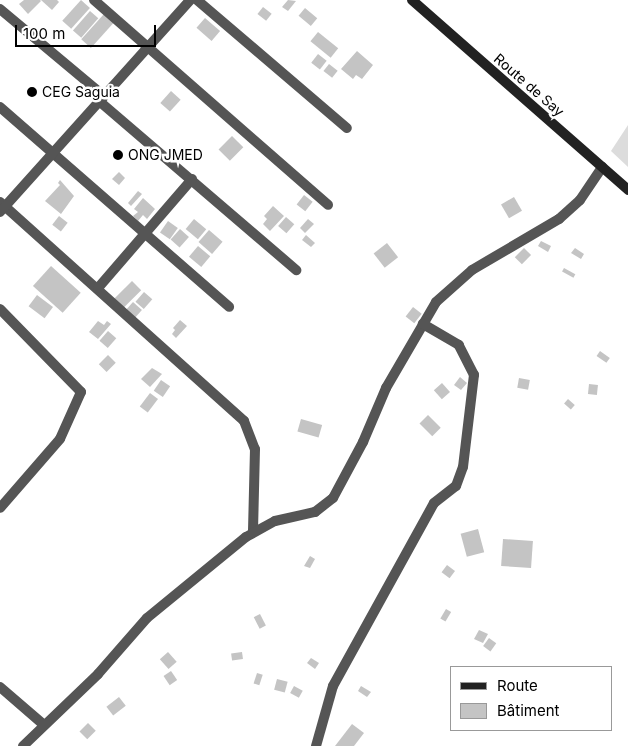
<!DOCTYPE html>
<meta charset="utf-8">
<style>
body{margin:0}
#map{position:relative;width:628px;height:746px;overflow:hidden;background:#fff;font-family:Inter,sans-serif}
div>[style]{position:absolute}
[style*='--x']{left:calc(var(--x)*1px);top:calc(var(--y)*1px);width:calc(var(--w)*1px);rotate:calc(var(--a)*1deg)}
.green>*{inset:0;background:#dcdcdc}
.building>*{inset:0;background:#c4c4c4;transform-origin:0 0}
.street>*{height:10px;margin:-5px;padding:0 5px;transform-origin:5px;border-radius:5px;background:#555}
.secondary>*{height:10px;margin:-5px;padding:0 5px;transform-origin:5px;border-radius:5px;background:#222}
.dots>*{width:14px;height:14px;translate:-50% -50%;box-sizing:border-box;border:2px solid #fff;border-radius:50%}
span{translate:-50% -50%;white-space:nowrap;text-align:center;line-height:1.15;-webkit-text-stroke:5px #fff;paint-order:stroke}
.street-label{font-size:14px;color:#000}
.poi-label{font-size:14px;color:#000}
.left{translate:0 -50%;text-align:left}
.legend{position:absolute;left:450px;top:666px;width:162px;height:65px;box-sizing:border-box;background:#fff;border:1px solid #999;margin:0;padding:6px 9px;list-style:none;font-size:15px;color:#000}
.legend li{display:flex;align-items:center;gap:10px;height:25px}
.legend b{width:25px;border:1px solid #999}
.scale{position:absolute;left:15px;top:25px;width:141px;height:22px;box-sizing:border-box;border:2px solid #000;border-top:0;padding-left:6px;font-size:15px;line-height:18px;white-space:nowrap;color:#000;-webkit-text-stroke:4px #fff;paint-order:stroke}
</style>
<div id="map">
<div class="green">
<i style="clip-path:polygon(628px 125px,628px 167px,611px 151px)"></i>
</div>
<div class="building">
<i style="clip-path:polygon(24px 0,40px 0,41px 1px,28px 14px,19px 4px)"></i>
<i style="clip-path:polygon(41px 0,57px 0,59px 2px,52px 10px)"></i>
<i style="left:81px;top:0;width:12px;height:28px;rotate:42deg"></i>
<i style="clip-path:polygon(288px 0,296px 1px,288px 11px,282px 7px)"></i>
<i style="left:263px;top:7px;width:11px;height:9px;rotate:38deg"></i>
<i style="left:305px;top:8px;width:16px;height:10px;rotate:40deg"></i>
<i style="left:90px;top:11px;width:11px;height:26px;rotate:41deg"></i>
<i style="left:104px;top:14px;width:13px;height:34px;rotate:42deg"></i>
<i style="left:205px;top:18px;width:20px;height:13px;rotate:41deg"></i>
<i style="left:318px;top:32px;width:26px;height:12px;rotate:39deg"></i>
<i style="clip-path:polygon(357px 51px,373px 65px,362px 79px,356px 75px,353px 79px,341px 69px)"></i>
<i style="left:318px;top:54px;width:11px;height:11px;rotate:38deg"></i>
<i style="left:329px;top:64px;width:11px;height:9px;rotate:38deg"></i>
<i style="left:171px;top:91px;width:13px;height:16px;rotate:42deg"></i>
<i style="left:232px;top:136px;width:16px;height:19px;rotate:45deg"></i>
<i style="clip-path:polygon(119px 172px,125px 178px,119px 185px,112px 179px)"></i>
<i style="clip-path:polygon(60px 180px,74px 196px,61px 214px,45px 201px,60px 185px,58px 183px)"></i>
<i style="clip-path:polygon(138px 191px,142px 194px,131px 206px,128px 203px)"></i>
<i style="left:304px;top:195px;width:11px;height:12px;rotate:38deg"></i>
<i style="left:514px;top:197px;width:16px;height:15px;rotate:60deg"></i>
<i style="clip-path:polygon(143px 198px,155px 209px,147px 219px,143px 215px,138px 221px,133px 216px,138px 212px,134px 209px)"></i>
<i style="clip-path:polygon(273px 206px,284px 216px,270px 231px,263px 224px,267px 219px,264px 216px)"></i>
<i style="left:59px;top:216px;width:11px;height:11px;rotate:38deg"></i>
<i style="left:286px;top:217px;width:11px;height:12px;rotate:41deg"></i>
<i style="left:194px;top:219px;width:16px;height:13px;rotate:40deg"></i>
<i style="clip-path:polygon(308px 219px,314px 224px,305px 233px,300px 228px)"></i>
<i style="left:168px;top:221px;width:12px;height:14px;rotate:35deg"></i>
<i style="left:180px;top:229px;width:12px;height:14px;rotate:42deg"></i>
<i style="left:209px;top:230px;width:18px;height:16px;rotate:41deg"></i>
<i style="clip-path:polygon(306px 235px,315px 243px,311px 247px,302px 240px)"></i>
<i style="clip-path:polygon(541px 241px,551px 246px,548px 252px,538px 246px)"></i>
<i style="left:387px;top:243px;width:18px;height:17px;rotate:52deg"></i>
<i style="left:198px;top:246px;width:16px;height:14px;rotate:40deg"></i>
<i style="left:524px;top:248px;width:10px;height:13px;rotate:45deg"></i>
<i style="clip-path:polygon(575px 248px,584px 254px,581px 259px,571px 253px)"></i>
<i style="left:51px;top:266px;width:40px;height:27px;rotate:42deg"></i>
<i style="left:564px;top:268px;width:13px;height:4px;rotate:29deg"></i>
<i style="left:132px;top:281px;width:13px;height:27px;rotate:45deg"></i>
<i style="left:144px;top:292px;width:11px;height:13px;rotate:41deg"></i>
<i style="left:37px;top:295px;width:20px;height:14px;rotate:37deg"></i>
<i style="left:133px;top:302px;width:12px;height:13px;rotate:42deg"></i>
<i style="left:413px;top:307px;width:11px;height:12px;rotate:38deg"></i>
<i style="clip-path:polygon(180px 320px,187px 326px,176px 338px,172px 334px,175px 330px,173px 328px)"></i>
<i style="clip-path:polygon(98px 321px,104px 325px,107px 321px,111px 324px,98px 339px,89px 332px)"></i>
<i style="left:108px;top:331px;width:11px;height:13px;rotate:41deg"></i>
<i style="left:600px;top:351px;width:12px;height:6px;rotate:35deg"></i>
<i style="left:108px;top:355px;width:11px;height:13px;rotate:45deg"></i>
<i style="clip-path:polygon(152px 368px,162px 374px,150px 387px,141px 379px)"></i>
<i style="clip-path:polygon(460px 377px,467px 383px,461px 390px,454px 385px)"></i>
<i style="left:519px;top:378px;width:11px;height:10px;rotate:10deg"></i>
<i style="left:161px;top:380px;width:11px;height:13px;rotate:34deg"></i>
<i style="left:442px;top:383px;width:12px;height:11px;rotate:48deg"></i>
<i style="left:589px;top:384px;width:9px;height:10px;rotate:6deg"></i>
<i style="left:150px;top:393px;width:10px;height:17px;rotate:37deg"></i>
<i style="left:568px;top:399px;width:9px;height:6px;rotate:41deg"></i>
<i style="left:428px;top:415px;width:18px;height:12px;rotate:45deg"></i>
<i style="left:301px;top:419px;width:22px;height:13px;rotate:16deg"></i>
<i style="left:478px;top:529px;width:24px;height:18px;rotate:75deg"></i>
<i style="left:503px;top:539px;width:30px;height:27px;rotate:4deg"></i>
<i style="clip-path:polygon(310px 556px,315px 559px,310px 568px,304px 566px)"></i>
<i style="left:447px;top:565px;width:10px;height:9px;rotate:37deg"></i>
<i style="left:446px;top:609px;width:6px;height:11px;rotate:31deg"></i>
<i style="left:260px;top:614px;width:13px;height:7px;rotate:63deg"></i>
<i style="clip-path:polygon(479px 630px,488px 634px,483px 643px,474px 639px)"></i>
<i style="left:489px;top:638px;width:9px;height:10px;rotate:36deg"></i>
<i style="left:168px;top:652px;width:13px;height:11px;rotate:48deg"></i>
<i style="left:242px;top:652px;width:7px;height:11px;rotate:82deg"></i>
<i style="clip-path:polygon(311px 658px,319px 663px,315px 669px,307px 663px)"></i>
<i style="left:171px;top:671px;width:11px;height:9px;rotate:56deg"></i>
<i style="left:257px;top:673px;width:6px;height:11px;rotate:18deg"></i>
<i style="left:277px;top:679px;width:11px;height:11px;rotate:15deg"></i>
<i style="left:294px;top:686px;width:10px;height:8px;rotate:29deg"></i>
<i style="clip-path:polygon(361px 686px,371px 692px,367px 697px,358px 691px)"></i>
<i style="left:119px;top:697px;width:11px;height:16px;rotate:52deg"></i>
<i style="left:88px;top:723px;width:11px;height:12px;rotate:45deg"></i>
<i style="clip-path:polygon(352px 724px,364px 733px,354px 746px,335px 746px)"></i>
</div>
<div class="street">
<i style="--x:94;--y:0;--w:311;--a:41.2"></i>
<i style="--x:197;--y:0;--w:197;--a:40.5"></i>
<i style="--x:0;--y:9;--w:136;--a:39.9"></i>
<i style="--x:99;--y:101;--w:260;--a:40.6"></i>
<i style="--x:0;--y:107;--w:304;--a:41.1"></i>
<i style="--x:0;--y:202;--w:328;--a:41.9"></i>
<i style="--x:244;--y:421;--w:30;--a:69"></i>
<i style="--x:255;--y:449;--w:83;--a:91.4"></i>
<i style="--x:0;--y:212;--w:285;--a:-48.1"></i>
<i style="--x:98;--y:288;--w:144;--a:-49.2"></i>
<i style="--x:0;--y:309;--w:116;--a:45.7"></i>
<i style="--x:81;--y:392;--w:51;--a:114.1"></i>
<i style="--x:60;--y:439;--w:91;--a:131"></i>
<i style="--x:0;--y:687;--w:58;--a:40.8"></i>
<i style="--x:23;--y:746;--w:104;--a:-43.8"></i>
<i style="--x:98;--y:674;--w:74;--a:-48.8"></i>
<i style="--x:147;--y:618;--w:128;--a:-39.3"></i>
<i style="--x:246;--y:537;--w:33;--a:-29"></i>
<i style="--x:275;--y:521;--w:41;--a:-12.7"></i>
<i style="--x:315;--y:512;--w:23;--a:-38"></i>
<i style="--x:333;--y:498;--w:64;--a:-61.8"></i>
<i style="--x:363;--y:442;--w:59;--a:-66.9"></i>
<i style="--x:386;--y:388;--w:99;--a:-59.8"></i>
<i style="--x:436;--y:302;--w:48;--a:-41.6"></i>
<i style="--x:472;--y:270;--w:101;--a:-30.4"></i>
<i style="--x:559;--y:219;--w:28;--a:-42"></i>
<i style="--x:580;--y:200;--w:40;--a:-56"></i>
<i style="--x:316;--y:746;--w:62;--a:-74.2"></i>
<i style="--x:333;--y:686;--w:209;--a:-61.1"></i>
<i style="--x:434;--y:503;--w:28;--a:-38"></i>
<i style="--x:456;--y:486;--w:20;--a:-70"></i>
<i style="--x:463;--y:467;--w:93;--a:-83.2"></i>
<i style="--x:474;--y:375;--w:34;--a:-117"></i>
<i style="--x:459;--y:345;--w:42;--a:-149.7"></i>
</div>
<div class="secondary">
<i style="--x:412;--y:0;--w:288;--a:41.3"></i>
</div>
<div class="dots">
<i style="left:32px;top:92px;background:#000"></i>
<i style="left:118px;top:155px;background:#000"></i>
</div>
<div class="street-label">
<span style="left:529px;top:85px;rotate:41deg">Route de Say</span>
</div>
<div class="poi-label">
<span class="left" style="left:42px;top:92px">CEG Saguia</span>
<span class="left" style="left:128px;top:155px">ONG JMED</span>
</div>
<ul class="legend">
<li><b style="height:6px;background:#222"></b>Route</li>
<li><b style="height:14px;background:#c4c4c4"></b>Bâtiment</li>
</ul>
<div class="scale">100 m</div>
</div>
